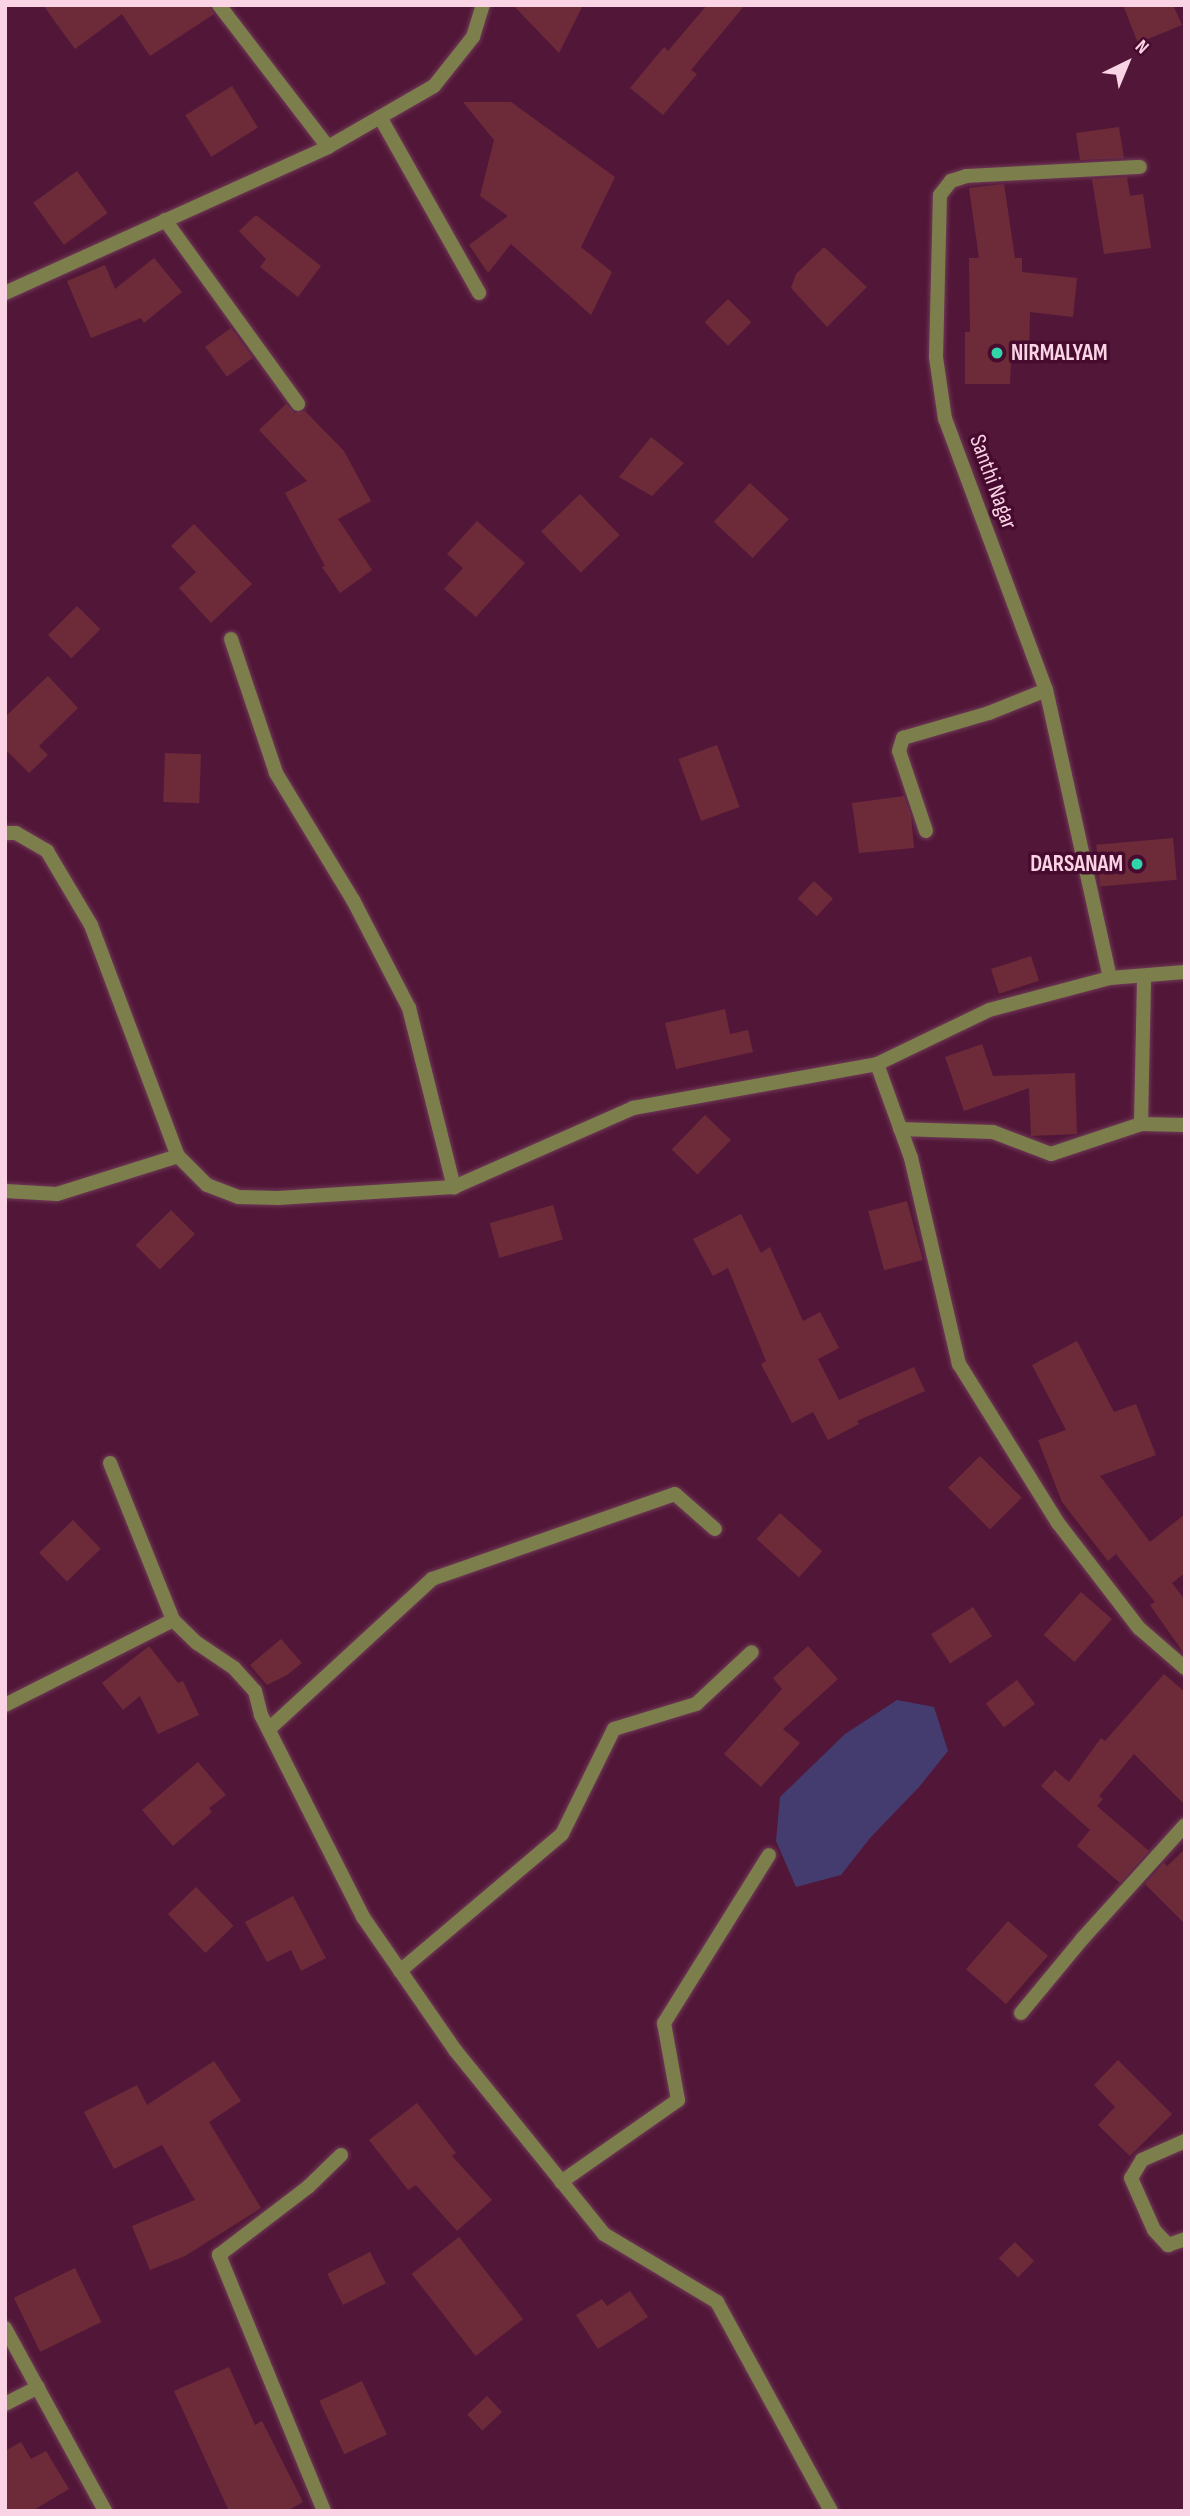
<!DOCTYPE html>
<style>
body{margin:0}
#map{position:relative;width:1190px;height:2516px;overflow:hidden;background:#521738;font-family:"Sofia Sans Condensed",sans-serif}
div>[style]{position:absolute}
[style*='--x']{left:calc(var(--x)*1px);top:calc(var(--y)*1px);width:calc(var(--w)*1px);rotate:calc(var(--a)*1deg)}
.green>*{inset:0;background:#443b6f}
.building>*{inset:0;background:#6d2b39;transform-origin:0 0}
.roads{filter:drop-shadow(0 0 2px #703957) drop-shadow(0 0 2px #703957)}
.street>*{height:14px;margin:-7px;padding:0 7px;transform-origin:7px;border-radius:7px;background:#7c7e4c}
.dots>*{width:19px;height:19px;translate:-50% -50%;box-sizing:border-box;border:4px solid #460b2e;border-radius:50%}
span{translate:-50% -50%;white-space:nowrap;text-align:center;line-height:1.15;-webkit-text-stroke:7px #460b2e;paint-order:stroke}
.poi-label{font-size:23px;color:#fad3e4;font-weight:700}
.left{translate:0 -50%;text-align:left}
.right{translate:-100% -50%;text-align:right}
.street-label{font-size:23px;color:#fad3e4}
.frame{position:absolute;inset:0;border:7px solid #fad3e4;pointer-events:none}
.north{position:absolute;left:1092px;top:28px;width:70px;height:70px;-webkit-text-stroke:5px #460b2e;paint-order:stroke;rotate:43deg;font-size:19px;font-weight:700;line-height:28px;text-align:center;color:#fad3e4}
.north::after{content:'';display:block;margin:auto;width:24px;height:32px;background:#fad3e4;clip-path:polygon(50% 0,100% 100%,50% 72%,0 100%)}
</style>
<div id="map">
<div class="green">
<i style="clip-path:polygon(897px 1700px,934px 1707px,948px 1751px,919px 1787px,870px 1838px,841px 1875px,796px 1887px,776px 1841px,780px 1797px,845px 1734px)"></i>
</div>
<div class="building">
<i style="clip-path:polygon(43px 5px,209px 5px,214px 14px,150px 56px,122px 14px,75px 49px)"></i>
<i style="clip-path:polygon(513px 5px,583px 5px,559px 53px)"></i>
<i style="clip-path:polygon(707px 5px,745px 5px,691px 70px,697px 74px,663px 115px,630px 88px,664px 47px,668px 51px)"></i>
<i style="clip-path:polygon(1123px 5px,1173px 5px,1182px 25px,1138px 43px)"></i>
<i style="left:232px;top:86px;width:49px;height:55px;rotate:58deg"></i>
<i style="clip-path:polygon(463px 102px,511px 102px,615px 177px,581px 247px,612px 272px,591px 315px,511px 244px,488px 273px,469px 245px,508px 216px,480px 196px,494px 140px)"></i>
<i style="clip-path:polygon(1119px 127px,1124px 158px,1080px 160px,1076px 133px)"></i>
<i style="left:77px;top:171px;width:52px;height:54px;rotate:54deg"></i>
<i style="clip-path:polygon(1127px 177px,1130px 196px,1143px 194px,1151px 248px,1104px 254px,1092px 179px)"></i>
<i style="clip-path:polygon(1004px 184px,1015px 258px,1022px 258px,1022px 272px,1077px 278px,1073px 317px,1030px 312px,1029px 361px,1011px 361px,1010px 384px,965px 384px,965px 332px,970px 332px,969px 258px,979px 258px,969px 188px)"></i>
<i style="clip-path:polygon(256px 215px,321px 266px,298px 297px,260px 267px,266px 259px,239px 231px)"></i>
<i style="clip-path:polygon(824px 247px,867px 287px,827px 327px,791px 288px,796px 274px)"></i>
<i style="clip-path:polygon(154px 258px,182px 292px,144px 323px,141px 318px,91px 338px,67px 281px,105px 265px,115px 289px)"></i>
<i style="left:728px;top:299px;width:33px;height:33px;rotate:45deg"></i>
<i style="left:231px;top:328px;width:37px;height:32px;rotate:54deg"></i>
<i style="clip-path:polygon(286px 404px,295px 413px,305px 411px,344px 451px,371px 501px,338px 519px,372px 570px,340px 593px,322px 567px,325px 566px,285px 493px,307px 481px,259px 430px)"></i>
<i style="clip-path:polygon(651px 437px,684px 463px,652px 496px,619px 477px)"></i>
<i style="left:750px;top:483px;width:53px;height:53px;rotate:43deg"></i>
<i style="left:580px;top:494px;width:57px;height:54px;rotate:46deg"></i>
<i style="clip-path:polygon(477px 521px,525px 563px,476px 617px,444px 589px,463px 568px,447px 554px)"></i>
<i style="clip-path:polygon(194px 524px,252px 584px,211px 623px,179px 588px,196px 572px,171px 546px)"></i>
<i style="left:77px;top:606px;width:33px;height:41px;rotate:45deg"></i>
<i style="clip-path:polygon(48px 676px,78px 708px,39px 746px,48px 755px,29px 773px,5px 749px,5px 717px)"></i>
<i style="left:717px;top:745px;width:66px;height:41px;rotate:70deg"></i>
<i style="left:165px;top:753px;width:36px;height:49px;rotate:2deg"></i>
<i style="clip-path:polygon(904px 796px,911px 815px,914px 848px,859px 853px,852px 803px)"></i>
<i style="left:1173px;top:838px;width:42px;height:77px;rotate:85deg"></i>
<i style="left:814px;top:881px;width:26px;height:24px;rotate:43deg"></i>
<i style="left:1031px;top:956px;width:26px;height:42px;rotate:72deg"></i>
<i style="clip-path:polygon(725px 1009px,730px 1034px,748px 1030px,753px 1052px,676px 1069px,665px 1023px)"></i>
<i style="clip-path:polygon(982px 1044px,993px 1076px,1075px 1073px,1077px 1134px,1031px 1136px,1029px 1088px,964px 1111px,945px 1057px)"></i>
<i style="left:705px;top:1115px;width:36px;height:48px;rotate:44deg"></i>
<i style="left:907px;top:1201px;width:61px;height:40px;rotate:75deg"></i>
<i style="left:553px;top:1205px;width:36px;height:66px;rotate:74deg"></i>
<i style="left:171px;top:1210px;width:34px;height:50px;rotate:45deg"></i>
<i style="clip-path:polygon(741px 1214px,761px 1253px,770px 1247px,803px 1321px,820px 1312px,839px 1348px,818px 1359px,839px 1400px,914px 1367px,925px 1391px,857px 1421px,859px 1424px,828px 1440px,813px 1412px,792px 1423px,761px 1364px,766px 1361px,728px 1268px,713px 1276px,693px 1239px)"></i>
<i style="clip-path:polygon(1077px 1341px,1114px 1412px,1136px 1404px,1156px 1455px,1100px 1476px,1150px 1542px,1185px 1514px,1185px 1573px,1172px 1583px,1185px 1600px,1185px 1655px,1150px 1605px,1155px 1602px,1116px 1554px,1108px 1561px,1062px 1502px,1038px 1440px,1066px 1430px,1032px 1365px)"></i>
<i style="left:980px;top:1456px;width:59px;height:45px;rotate:45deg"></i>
<i style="left:780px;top:1513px;width:57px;height:35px;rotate:42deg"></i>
<i style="left:73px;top:1520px;width:40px;height:47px;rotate:46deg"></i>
<i style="left:1081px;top:1592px;width:41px;height:57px;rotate:41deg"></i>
<i style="left:973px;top:1607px;width:35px;height:50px;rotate:57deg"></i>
<i style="clip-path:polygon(281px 1639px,302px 1663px,287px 1675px,267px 1685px,250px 1665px)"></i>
<i style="clip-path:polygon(149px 1646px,178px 1683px,183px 1681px,199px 1715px,158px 1734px,140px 1696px,123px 1710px,102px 1683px)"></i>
<i style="clip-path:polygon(808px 1646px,838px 1679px,783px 1729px,800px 1743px,761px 1787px,724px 1754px,782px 1689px,773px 1678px)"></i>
<i style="clip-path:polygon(1164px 1674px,1185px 1692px,1185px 1805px,1134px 1754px,1099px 1796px,1103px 1799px,1097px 1806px,1149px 1851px,1120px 1883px,1077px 1846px,1090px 1830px,1041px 1786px,1055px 1770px,1069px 1782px,1101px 1738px,1105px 1741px)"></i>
<i style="left:1017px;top:1680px;width:30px;height:39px;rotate:53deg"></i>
<i style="clip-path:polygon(198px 1762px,226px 1795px,209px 1808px,212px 1812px,173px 1846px,142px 1810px)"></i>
<i style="clip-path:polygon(1185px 1849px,1185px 1924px,1145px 1884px,1164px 1863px,1167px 1866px)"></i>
<i style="left:196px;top:1887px;width:54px;height:39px;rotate:46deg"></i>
<i style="clip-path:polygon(293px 1896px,326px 1958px,301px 1971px,291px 1950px,267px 1962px,245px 1922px)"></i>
<i style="left:1008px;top:1921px;width:53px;height:64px;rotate:41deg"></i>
<i style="clip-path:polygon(1118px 2060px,1172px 2114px,1130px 2156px,1098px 2125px,1115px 2107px,1094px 2085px)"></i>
<i style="clip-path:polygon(214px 2061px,241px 2101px,209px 2122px,261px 2208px,185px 2256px,150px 2270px,132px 2226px,195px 2200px,162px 2145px,114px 2169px,84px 2112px,137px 2085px,147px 2105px)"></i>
<i style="clip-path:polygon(417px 2103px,456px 2153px,452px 2156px,492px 2200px,457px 2231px,416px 2185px,408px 2190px,369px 2140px)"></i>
<i style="left:459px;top:2237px;width:104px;height:60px;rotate:52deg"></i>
<i style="left:1015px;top:2242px;width:27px;height:23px;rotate:45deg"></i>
<i style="left:370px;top:2252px;width:35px;height:48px;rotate:63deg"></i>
<i style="left:75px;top:2268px;width:60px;height:68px;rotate:64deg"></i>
<i style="clip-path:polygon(630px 2291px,648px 2317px,598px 2349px,576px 2315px,602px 2299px,607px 2306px)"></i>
<i style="clip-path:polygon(229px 2367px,255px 2425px,262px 2421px,303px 2502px,287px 2511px,229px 2511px,174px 2391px)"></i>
<i style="left:362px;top:2381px;width:59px;height:47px;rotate:65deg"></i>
<i style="left:487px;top:2396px;width:22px;height:27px;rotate:47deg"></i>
<i style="clip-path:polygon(21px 2442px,31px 2459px,46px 2451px,69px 2489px,32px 2511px,5px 2511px,5px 2451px)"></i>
</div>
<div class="roads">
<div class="street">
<i style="--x:380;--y:117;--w:202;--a:60.6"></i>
<i style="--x:328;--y:147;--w:122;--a:-29.9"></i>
<i style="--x:434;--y:86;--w:63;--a:-51.5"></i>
<i style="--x:473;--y:37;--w:34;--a:-73"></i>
<i style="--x:165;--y:220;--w:227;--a:54.1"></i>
<i style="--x:5;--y:293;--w:354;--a:-24.3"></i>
<i style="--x:328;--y:147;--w:179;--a:-127.5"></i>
<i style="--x:231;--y:639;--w:141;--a:71.4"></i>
<i style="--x:276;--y:773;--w:149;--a:58.8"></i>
<i style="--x:353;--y:900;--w:122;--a:62.6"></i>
<i style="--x:409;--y:1008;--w:185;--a:75.9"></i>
<i style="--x:926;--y:831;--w:84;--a:-108.6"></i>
<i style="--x:899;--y:751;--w:14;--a:-73"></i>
<i style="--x:903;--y:738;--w:90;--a:-16.2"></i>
<i style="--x:989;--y:713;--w:61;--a:-22"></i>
<i style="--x:5;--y:833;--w:11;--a:0"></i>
<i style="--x:16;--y:833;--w:36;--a:30"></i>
<i style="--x:47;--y:851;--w:86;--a:59.3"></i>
<i style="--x:91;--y:925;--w:247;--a:69.4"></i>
<i style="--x:178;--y:1156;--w:41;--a:45"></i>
<i style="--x:207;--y:1185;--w:33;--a:21"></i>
<i style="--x:238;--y:1197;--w:40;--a:1.4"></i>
<i style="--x:278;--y:1198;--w:176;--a:-3.6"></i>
<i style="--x:454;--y:1187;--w:196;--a:-23.8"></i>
<i style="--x:633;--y:1108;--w:248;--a:-10.2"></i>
<i style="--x:877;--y:1064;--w:100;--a:70.1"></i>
<i style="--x:911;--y:1158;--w:212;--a:76.9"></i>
<i style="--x:959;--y:1364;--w:187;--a:58.1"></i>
<i style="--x:1058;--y:1523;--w:133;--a:52.4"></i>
<i style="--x:1139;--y:1628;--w:61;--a:41"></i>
<i style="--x:1110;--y:978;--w:295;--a:-102.5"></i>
<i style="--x:1046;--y:690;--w:289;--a:-110.4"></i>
<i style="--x:945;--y:419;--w:63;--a:-98.3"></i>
<i style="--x:936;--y:357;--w:162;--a:-88.6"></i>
<i style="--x:940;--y:195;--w:18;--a:-52"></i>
<i style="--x:951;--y:181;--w:16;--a:-18"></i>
<i style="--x:966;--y:176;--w:174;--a:-3"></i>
<i style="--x:877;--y:1064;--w:124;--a:-25.7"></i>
<i style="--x:989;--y:1010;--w:125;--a:-14.8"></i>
<i style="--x:1110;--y:978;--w:75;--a:-4.6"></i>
<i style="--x:1141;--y:1124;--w:148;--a:-88.8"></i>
<i style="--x:900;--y:1129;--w:93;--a:1.8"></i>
<i style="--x:993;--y:1132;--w:62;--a:20.8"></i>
<i style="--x:1051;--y:1154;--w:95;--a:-18.4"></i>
<i style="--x:1141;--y:1124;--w:44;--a:1.3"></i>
<i style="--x:5;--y:1191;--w:52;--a:3.3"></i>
<i style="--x:57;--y:1194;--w:127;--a:-17.4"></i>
<i style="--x:110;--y:1463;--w:169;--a:68.1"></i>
<i style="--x:173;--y:1620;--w:33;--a:44"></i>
<i style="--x:197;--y:1643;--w:45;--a:34"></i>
<i style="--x:234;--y:1668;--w:31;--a:48"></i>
<i style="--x:255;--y:1691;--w:25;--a:76"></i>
<i style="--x:261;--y:1715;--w:226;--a:63.2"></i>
<i style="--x:363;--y:1917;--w:162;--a:55.3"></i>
<i style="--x:455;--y:2050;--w:237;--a:51"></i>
<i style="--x:604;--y:2234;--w:132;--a:31"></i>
<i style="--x:717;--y:2302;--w:238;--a:61.4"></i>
<i style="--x:5;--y:1705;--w:188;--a:-26.8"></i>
<i style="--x:269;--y:1729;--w:222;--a:-42.6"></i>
<i style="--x:432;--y:1579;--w:257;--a:-19.3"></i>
<i style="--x:675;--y:1494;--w:53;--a:41.2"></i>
<i style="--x:400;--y:1971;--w:212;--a:-40.2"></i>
<i style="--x:562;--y:1834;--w:117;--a:-63.7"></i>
<i style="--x:614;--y:1729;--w:86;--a:-17"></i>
<i style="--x:696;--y:1704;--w:76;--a:-42.9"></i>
<i style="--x:1021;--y:2013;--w:97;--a:-50.4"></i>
<i style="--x:1083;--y:1938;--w:152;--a:-47.9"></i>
<i style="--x:1185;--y:2141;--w:47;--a:156.2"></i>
<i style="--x:1142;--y:2160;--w:21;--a:121"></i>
<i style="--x:1131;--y:2178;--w:57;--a:66.1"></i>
<i style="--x:1154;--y:2230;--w:21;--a:47"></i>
<i style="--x:1168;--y:2245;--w:18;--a:-19"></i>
<i style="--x:561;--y:2182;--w:143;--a:-35"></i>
<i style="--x:678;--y:2100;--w:78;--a:-100.3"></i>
<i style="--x:664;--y:2023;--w:198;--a:-58"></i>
<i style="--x:5;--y:2328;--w:209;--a:61.3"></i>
<i style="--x:5;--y:2404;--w:37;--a:-27"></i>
<i style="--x:324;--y:2511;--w:277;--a:-112.3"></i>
<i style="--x:219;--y:2255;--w:112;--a:-37.4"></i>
<i style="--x:308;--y:2187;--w:46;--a:-44.1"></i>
</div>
</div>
<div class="dots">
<i style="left:997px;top:353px;background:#31d4a9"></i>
<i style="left:1137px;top:864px;background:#31d4a9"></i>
</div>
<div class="poi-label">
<span class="left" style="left:1011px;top:353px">NIRMALYAM</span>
<span class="right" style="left:1123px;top:864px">DARSANAM</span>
</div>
<div class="street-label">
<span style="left:993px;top:482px;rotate:70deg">Santhi Nagar</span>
</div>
<div class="frame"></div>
<div class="north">N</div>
</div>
